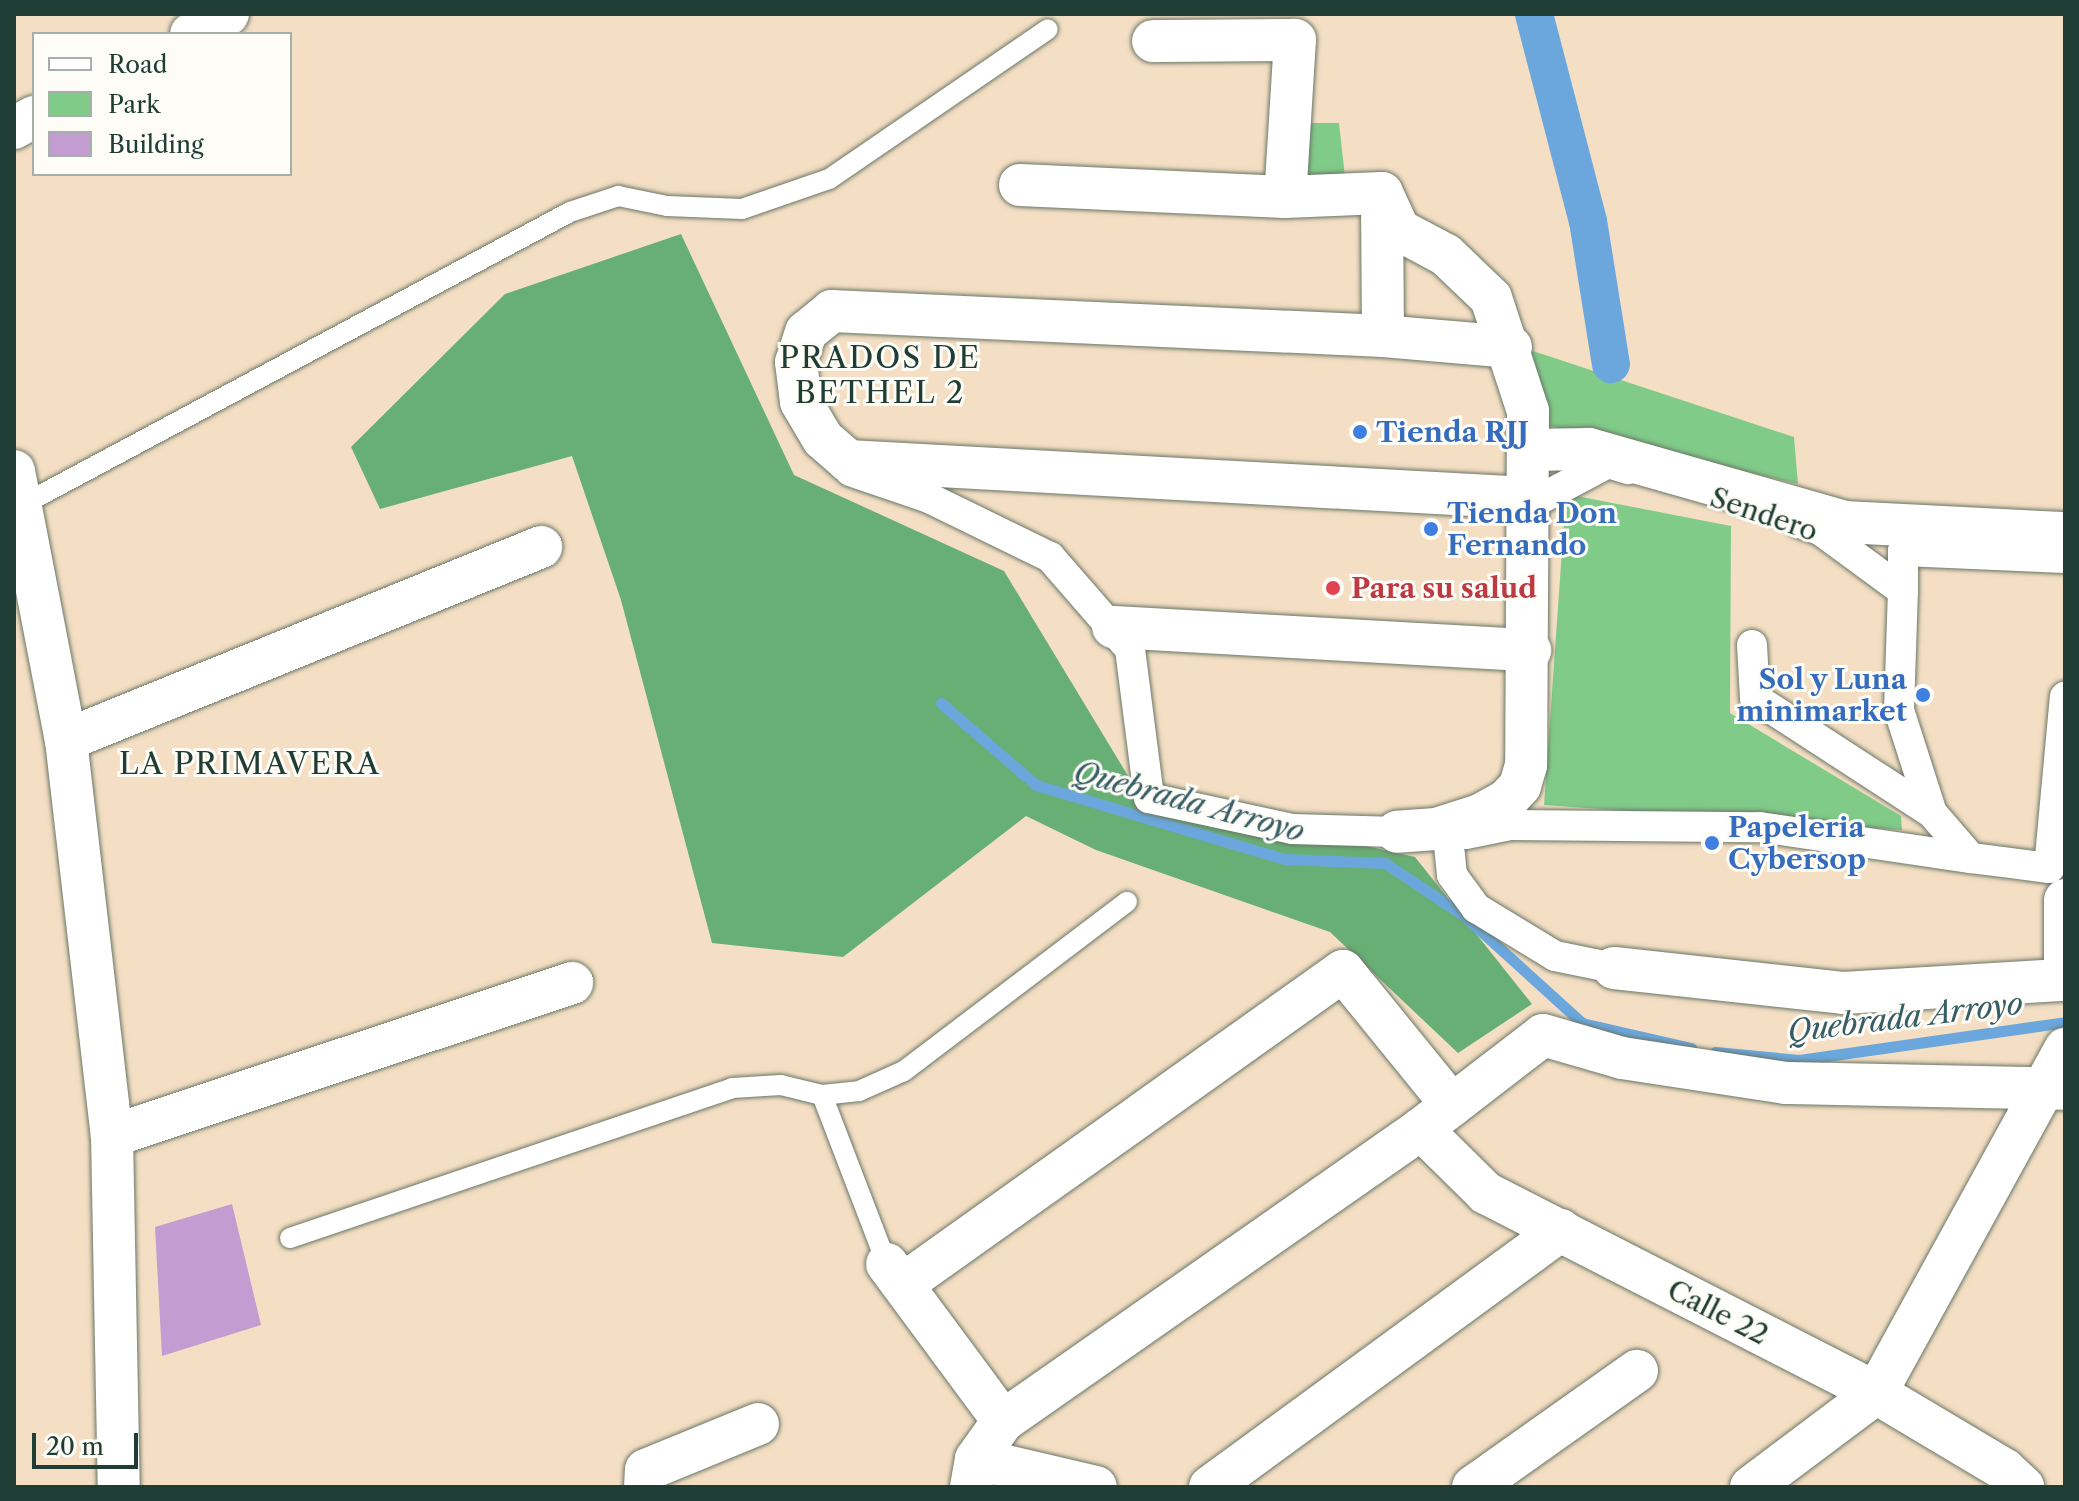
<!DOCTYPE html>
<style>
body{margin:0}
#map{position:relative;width:2079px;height:1501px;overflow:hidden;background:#f4dfc4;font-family:"Libre Caslon Text",serif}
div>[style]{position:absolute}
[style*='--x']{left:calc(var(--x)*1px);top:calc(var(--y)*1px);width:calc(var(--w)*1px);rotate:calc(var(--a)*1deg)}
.green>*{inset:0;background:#81cb89}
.forest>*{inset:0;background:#68af75}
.stream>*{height:11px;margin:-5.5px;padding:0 5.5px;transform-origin:5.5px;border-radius:5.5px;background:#6ba7dc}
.canal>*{height:38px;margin:-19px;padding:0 19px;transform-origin:19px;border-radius:19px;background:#6ba7dc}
.building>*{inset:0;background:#c39cd1}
.roads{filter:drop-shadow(0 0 2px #6a7666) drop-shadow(0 0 2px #6a7666)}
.service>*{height:20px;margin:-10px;padding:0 10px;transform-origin:10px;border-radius:10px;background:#fff}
.pedestrian>*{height:30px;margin:-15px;padding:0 15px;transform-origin:15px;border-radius:15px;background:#fff}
.minor>*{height:42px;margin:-21px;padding:0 21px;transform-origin:21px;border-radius:21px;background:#fff}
.dots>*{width:22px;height:22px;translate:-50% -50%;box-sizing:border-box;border:4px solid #fdfcf7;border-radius:50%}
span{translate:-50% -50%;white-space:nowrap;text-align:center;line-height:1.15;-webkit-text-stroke:6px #fdfcf7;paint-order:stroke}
.shop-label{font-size:28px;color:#366cbe;font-weight:700}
.left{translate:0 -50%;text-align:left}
.right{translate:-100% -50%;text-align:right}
.street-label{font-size:28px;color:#1f3d34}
.health-label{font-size:28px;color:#be3a42;font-weight:700}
.neighbourhood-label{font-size:30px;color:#1f3d34;letter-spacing:2px}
.water-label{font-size:30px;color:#365d66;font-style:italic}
.frame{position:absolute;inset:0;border:16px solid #1f3d34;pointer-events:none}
.legend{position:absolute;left:32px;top:32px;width:260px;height:144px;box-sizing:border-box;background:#fdfcf7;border:2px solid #a4b0a9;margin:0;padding:10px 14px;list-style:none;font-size:24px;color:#1f3d34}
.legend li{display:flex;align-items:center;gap:16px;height:40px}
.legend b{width:40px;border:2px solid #a4b0a9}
.scale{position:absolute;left:32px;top:1433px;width:106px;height:36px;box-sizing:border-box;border:4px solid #1f3d34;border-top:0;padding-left:10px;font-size:24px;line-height:28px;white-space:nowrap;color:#1f3d34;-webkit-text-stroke:6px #fdfcf7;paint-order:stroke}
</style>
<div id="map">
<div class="green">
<i style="clip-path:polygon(1300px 123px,1339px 123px,1345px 177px,1298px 177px)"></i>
<i style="clip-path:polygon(1527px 349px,1794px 437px,1798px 484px,1546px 425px)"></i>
<i style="clip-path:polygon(1566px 494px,1731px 526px,1730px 713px,1901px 816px,1902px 830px,1544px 805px)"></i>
</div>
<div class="forest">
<i style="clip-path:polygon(681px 234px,794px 475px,1004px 571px,1139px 794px,1415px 857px,1532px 1004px,1458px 1053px,1330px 932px,1096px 850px,1026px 816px,843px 957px,712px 943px,621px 600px,572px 456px,380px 509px,351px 447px,505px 294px)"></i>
</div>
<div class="stream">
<i style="--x:941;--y:703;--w:125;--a:40.8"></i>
<i style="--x:1036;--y:785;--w:260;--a:16.6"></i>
<i style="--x:1285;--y:859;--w:100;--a:2.3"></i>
<i style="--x:1385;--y:863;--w:94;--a:33.7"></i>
<i style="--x:1463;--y:915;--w:161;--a:42.2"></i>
<i style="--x:1582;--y:1023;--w:112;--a:12.9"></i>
<i style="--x:1715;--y:1052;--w:84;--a:5.4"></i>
<i style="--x:1799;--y:1060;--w:269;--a:-8.1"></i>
</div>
<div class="canal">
<i style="--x:1534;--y:14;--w:214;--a:75.4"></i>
<i style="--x:1588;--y:221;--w:145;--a:80.9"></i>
</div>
<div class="building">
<i style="clip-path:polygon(232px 1204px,261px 1325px,162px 1356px,155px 1227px)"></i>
</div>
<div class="roads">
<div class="service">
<i style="--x:22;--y:505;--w:621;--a:-28.13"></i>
<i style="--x:570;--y:212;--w:51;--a:-18.4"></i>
<i style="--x:618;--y:196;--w:50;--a:11.5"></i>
<i style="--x:667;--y:206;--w:75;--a:2.3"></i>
<i style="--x:742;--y:209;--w:92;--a:-19"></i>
<i style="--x:829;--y:179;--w:265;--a:-34.4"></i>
<i style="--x:822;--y:1095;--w:181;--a:69"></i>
<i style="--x:290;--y:1238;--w:467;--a:-18.7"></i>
<i style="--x:732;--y:1088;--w:49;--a:-3.5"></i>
<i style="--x:781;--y:1085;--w:42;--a:13.7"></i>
<i style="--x:822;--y:1095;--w:37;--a:-6"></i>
<i style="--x:859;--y:1091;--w:49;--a:-24"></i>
<i style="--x:904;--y:1071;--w:280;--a:-37.2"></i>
</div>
<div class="pedestrian">
<i style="--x:850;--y:471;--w:83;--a:18.9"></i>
<i style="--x:929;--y:498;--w:135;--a:26"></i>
<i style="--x:1050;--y:557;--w:122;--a:49"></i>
<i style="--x:1130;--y:649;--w:150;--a:82.7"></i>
<i style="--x:1149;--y:798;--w:146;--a:12.2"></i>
<i style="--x:1292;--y:829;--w:105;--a:1.6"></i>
<i style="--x:1529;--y:505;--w:89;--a:-28"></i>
<i style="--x:1608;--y:463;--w:21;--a:17"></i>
<i style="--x:1903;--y:591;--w:40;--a:-90"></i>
<i style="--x:1903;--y:551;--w:162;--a:2.5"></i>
<i style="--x:1752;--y:645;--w:53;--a:86.8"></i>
<i style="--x:1755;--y:698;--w:211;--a:33"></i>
<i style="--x:1447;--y:826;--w:49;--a:84.2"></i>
<i style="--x:1452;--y:875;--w:41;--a:54"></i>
<i style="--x:1476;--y:908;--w:92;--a:31.3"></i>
<i style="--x:1555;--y:956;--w:60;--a:11.5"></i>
<i style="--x:1466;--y:834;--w:45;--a:-11.6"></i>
<i style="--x:1510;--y:825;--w:250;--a:0.5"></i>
<i style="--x:1760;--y:827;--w:213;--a:8.4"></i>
<i style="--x:1971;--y:858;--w:60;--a:-130.9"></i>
<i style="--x:1932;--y:813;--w:108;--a:-107.8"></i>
<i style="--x:1899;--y:710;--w:119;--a:-88.1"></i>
<i style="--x:1903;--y:591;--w:103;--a:-143.7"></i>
<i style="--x:1820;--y:530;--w:21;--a:-161"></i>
<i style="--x:1971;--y:858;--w:79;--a:7.3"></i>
<i style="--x:2049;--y:868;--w:172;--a:-84.7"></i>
</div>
<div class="minor">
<i style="--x:191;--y:34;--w:42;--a:-28.4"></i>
<i style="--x:1153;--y:41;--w:142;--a:-0.4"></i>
<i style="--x:1295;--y:40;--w:157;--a:93.6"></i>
<i style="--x:14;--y:128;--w:23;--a:-29"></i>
<i style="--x:1020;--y:185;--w:265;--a:2.6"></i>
<i style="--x:1285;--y:197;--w:97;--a:-2.4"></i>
<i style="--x:1382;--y:193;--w:41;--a:65.3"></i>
<i style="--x:1399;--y:230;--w:53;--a:28"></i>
<i style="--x:1446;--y:255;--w:62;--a:43.7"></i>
<i style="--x:1491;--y:298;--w:119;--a:71.9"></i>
<i style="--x:1528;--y:411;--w:354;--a:90.3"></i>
<i style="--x:1526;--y:765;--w:22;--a:106"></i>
<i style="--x:1520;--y:786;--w:19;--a:133"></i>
<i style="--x:1507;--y:800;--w:31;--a:151"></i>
<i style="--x:1480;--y:815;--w:46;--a:162.3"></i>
<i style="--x:1436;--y:829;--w:39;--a:176"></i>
<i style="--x:1382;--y:198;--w:138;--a:89.6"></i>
<i style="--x:1511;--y:347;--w:128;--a:-175.1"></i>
<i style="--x:1383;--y:336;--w:552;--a:-177.4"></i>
<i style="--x:832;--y:311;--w:33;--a:141"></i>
<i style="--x:806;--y:332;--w:32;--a:108"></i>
<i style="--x:796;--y:362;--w:40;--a:82.9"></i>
<i style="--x:801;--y:402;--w:43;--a:59.3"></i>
<i style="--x:823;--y:439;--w:33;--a:41"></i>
<i style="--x:848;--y:461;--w:680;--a:3.12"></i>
<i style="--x:1528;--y:450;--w:61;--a:-0.9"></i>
<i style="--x:1589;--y:449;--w:266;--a:15.9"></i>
<i style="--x:1845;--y:522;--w:220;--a:2.9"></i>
<i style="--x:14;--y:471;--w:274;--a:79.1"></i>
<i style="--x:66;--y:740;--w:399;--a:83.4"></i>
<i style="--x:112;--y:1136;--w:351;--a:88.9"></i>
<i style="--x:1113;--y:627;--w:418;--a:3.2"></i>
<i style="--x:66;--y:740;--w:513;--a:-22.11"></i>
<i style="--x:2065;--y:900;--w:73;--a:90"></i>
<i style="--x:1614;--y:968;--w:230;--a:6.2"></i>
<i style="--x:1843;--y:993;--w:222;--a:-3.4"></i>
<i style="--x:1421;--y:1129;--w:91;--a:44.6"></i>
<i style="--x:1486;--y:1193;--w:438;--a:27.1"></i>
<i style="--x:1876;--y:1393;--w:150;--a:30.8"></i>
<i style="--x:2005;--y:1470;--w:25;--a:43"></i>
<i style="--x:112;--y:1136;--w:485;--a:-18.4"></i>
<i style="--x:887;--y:1264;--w:195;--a:53.5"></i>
<i style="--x:903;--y:1284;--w:540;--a:-35.43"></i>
<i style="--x:1343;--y:971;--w:173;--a:50.9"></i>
<i style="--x:976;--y:1459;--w:123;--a:13.1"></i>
<i style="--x:645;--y:1487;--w:17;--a:-87"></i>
<i style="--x:646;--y:1470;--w:121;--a:-22.3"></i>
<i style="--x:971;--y:1487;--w:28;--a:-80"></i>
<i style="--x:976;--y:1459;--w:47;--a:-54.6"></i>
<i style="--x:1003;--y:1421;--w:510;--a:-34.94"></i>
<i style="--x:1421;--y:1129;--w:154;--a:-37.6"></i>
<i style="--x:1543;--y:1035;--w:82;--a:16.2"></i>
<i style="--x:1622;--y:1058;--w:166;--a:8.7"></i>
<i style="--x:1786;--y:1083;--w:279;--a:1.2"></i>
<i style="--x:1210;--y:1487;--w:435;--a:-36.2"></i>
<i style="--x:1473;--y:1487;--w:201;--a:-35.3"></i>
<i style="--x:1751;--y:1487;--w:156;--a:-36.9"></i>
<i style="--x:1876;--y:1393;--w:393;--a:-61.2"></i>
</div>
</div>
<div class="dots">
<i style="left:1360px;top:432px;background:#3f7fe0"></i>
<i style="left:1431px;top:529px;background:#3f7fe0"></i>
<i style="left:1333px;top:588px;background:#e0444e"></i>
<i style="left:1923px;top:695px;background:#3f7fe0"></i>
<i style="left:1712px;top:843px;background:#3f7fe0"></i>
</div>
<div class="shop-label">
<span class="left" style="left:1376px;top:432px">Tienda RJJ</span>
<span class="left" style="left:1447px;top:529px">Tienda Don<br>Fernando</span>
<span class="right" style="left:1907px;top:695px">Sol y Luna<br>minimarket</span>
<span class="left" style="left:1728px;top:843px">Papeleria<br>Cybersop</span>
</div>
<div class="street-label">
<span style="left:1764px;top:514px;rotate:19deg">Sendero</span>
<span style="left:1718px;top:1312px;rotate:27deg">Calle 22</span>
</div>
<div class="health-label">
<span class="left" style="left:1351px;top:588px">Para su salud</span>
</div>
<div class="neighbourhood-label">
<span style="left:880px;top:375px">PRADOS DE<br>BETHEL 2</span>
<span style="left:250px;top:764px">LA PRIMAVERA</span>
</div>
<div class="water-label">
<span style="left:1189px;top:802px;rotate:15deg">Quebrada Arroyo</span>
<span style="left:1905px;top:1018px;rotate:-7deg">Quebrada Arroyo</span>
</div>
<div class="frame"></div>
<ul class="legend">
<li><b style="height:10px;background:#fff"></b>Road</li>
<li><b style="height:22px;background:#81cb89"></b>Park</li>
<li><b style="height:22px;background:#c39cd1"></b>Building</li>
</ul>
<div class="scale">20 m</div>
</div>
